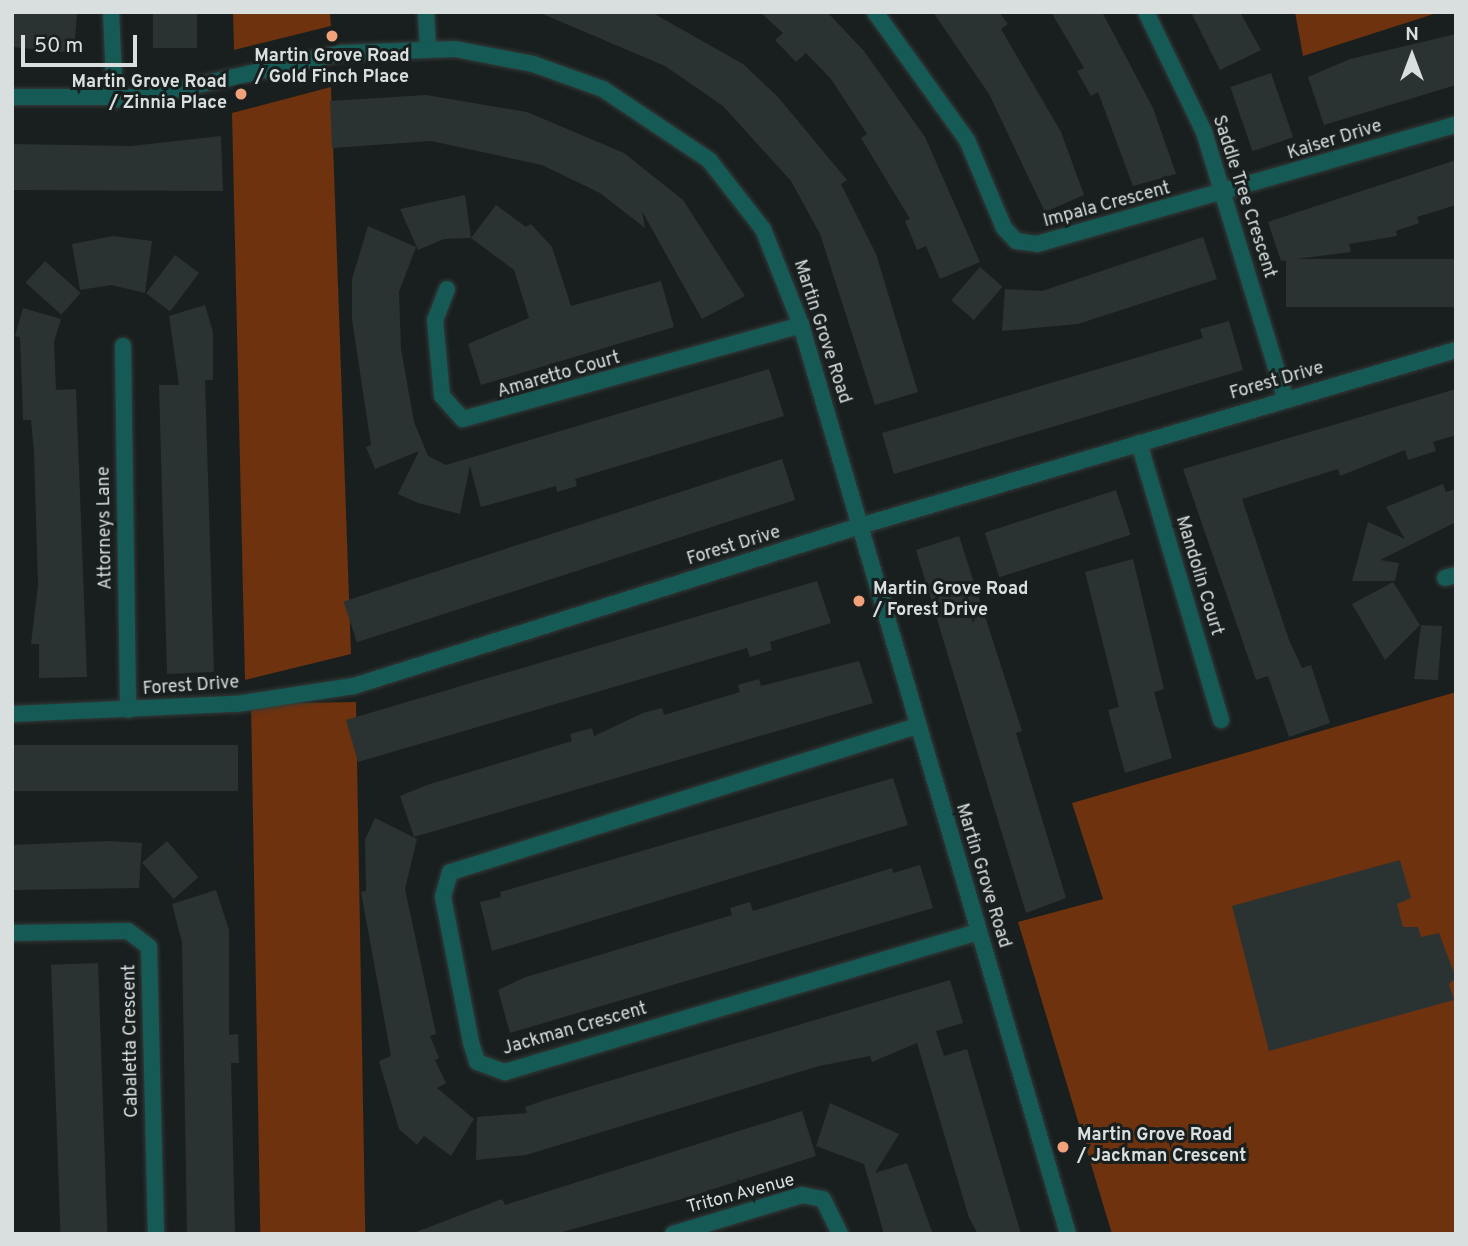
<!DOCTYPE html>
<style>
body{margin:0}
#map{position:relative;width:1468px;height:1246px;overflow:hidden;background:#181f1e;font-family:Overpass,sans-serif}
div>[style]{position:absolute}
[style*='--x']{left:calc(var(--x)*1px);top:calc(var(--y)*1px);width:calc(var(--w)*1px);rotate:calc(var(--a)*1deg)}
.green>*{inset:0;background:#6e320e;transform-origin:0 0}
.building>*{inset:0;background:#2b3332;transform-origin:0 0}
.roads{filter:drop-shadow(0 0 2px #333a39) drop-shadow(0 0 2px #333a39)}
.minor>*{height:16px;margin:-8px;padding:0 8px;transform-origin:8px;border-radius:8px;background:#155a55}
.dots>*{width:19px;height:19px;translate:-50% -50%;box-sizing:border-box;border:4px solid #181f1e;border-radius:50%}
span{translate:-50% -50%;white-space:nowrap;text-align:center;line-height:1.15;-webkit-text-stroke:6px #181f1e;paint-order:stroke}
.poi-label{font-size:18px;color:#d9dede;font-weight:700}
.right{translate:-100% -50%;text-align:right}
.left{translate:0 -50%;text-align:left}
.street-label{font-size:18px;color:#d9dede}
.frame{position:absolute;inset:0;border:14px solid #d9dede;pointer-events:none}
.north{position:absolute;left:1377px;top:21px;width:70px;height:70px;-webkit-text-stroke:5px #181f1e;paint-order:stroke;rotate:0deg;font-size:19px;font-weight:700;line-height:28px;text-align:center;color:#d9dede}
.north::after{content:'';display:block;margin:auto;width:24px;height:32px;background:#d9dede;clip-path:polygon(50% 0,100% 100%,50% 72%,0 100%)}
.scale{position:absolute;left:21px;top:35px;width:116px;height:32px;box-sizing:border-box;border:4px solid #d9dede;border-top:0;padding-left:9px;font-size:21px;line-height:24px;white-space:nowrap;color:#d9dede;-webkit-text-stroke:5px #181f1e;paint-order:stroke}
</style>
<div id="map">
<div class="green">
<i style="clip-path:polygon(233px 12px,330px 12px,331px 26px,234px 50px)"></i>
<i style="clip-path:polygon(1295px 12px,1440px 12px,1303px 56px)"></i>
<i style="clip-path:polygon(331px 87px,351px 654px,245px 680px,232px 113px)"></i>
<i style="clip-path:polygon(1456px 692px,1456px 1234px,1112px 1234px,1018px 922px,1103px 899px,1072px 803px)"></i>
<i style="left:356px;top:702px;width:532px;height:105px;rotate:89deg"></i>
</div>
<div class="building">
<i style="clip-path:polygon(12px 12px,77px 12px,74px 53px,12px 47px)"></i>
<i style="left:153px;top:12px;width:44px;height:36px"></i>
<i style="clip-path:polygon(538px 12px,651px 12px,743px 64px,778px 97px,847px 180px,841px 184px,876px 254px,918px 392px,875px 405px,820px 234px,791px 181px,723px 106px,665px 66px)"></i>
<i style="clip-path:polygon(760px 12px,827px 12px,864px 51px,925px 137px,980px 262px,940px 279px,926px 246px,917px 250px,905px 221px,910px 219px,861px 138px,867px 134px,831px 79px,806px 53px,796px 62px,775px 40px,783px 33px)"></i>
<i style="clip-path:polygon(933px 12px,999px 12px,1008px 24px,1001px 29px,1061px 132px,1084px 195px,1045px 212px,989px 94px)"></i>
<i style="clip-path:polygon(1051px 12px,1102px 12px,1153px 108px,1176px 174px,1133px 186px,1098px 92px,1091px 96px,1077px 71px,1084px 68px)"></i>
<i style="clip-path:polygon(1191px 12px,1240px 12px,1261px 50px,1220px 70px)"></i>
<i style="clip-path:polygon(1456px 34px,1456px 85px,1324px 125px,1308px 77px,1350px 59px)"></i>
<i style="left:1271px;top:73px;width:68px;height:43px;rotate:71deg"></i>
<i style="clip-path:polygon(426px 95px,527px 112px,624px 153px,683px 200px,745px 296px,702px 319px,642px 211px,645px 228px,600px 193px,542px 165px,431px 141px,332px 148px,330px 101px)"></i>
<i style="clip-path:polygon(221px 136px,223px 191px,12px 190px,12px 144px,131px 146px)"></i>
<i style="clip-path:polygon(1456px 160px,1456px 205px,1417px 217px,1419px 223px,1396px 231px,1397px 236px,1349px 244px,1351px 252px,1281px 261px,1268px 222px)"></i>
<i style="clip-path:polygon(465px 195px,471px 238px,444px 239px,418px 250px,400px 209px)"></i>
<i style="clip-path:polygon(496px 205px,526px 227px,531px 224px,552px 247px,571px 306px,661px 281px,674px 327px,481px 385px,468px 344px,529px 318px,514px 270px,471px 238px)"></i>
<i style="clip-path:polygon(368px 226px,416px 247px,399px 292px,401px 349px,414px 422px,428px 456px,446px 465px,769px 369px,784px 416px,575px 479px,577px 486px,557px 492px,556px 486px,481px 507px,470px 466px,460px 514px,418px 503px,398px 494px,419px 451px,375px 469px,366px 447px,371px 445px,352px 319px,352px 279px)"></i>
<i style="clip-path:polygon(113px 236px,152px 241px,145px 293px,111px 285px,80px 290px,72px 244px)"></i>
<i style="clip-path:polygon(1203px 237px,1217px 279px,1078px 324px,1002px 331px,1005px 289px,1042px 291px)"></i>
<i style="left:175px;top:255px;width:30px;height:48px;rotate:37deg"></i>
<i style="left:1456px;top:259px;width:48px;height:170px;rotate:90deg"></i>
<i style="left:45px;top:261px;width:48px;height:29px;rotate:42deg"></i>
<i style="left:980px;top:267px;width:30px;height:44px;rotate:41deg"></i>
<i style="clip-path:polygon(205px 305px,213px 332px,213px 380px,205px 380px,214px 672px,167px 674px,159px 385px,179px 385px,169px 316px)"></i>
<i style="clip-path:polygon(23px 308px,61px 319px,54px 342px,56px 390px,76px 389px,87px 677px,39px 678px,39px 644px,31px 644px,38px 585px,34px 452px,31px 420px,23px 420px,20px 337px,15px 336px)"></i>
<i style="clip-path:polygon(1229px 321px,1243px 370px,894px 474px,882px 433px,1203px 338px,1200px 329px)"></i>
<i style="clip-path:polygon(1456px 389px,1456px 435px,1433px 442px,1436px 451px,1408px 460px,1405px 450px,1340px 476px,1338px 469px,1242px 499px,1289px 640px,1302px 668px,1311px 665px,1330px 723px,1289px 737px,1268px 676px,1256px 680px,1183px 469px)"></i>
<i style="left:782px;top:459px;width:43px;height:461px;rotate:72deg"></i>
<i style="clip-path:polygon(1443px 484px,1446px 492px,1456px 489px,1456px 522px,1380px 560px,1399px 563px,1395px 581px,1352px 581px,1368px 522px,1405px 539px,1386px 507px)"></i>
<i style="left:1116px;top:490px;width:47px;height:138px;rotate:72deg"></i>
<i style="clip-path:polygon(959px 536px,1022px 731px,1016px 733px,1066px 898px,1026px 913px,916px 550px)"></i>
<i style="clip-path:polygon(1133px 559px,1164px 689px,1154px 692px,1172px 758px,1125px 773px,1108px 710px,1119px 707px,1085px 572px)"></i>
<i style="clip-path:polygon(817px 581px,831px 623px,770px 642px,772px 650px,750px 657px,747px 648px,358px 762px,346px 720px)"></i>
<i style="clip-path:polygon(1393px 582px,1420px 625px,1385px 660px,1352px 604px)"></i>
<i style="clip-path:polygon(1421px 625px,1442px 626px,1438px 680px,1414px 679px)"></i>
<i style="clip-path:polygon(859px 661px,873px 703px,414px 837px,400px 796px,427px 785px,572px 741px,570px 734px,592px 728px,594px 736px,643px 713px,662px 708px,664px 715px,740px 692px,738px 685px,759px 679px,761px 686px)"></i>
<i style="left:238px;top:745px;width:46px;height:226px;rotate:90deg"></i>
<i style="clip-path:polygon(893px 778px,908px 825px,492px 951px,480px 902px,501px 897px,500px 892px)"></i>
<i style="clip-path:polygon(375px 818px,417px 839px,405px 889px,436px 1034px,430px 1036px,439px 1058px,435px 1060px,446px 1083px,437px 1088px,474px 1119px,451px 1156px,424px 1136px,417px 1145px,399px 1129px,379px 1061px,391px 1056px,361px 892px,366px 891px,365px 840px)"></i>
<i style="clip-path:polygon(107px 841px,142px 843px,139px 888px,12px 890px,12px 845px)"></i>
<i style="left:167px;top:841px;width:48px;height:33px;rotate:49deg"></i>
<i style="clip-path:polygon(1400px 860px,1411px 898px,1397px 904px,1403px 927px,1418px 927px,1421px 937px,1439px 933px,1456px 978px,1449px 984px,1454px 1000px,1269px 1051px,1232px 906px)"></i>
<i style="clip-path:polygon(920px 865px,933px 908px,510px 1033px,498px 990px,523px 978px,732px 915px,730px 908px,750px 902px,753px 911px,892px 868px,893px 873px)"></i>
<i style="clip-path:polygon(216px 890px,229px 930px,229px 1035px,238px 1034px,239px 1063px,231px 1063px,235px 1234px,187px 1234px,182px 942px,172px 904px)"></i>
<i style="left:98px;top:963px;width:271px;height:47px;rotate:88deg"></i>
<i style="clip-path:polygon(950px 980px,963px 1023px,936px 1031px,944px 1056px,967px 1049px,1021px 1234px,978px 1234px,969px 1218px,917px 1043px,872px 1062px,870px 1056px,819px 1066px,526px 1155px,476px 1160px,477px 1117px,527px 1113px,525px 1107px,545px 1100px)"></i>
<i style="clip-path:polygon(830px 1103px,899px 1134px,875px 1173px,907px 1163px,933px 1234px,884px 1234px,864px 1164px,816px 1146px)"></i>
<i style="clip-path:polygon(802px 1111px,816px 1156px,689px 1197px,555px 1234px,411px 1234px,502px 1199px,505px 1205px)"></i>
</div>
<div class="roads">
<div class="minor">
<i style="--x:111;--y:12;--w:88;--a:87.4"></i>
<i style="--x:426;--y:12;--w:37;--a:87"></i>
<i style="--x:875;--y:12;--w:158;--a:54.3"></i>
<i style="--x:967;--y:140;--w:95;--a:67.2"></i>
<i style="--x:1004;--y:228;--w:18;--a:47"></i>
<i style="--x:1016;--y:241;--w:21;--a:8"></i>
<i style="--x:1037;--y:244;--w:436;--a:-15.9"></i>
<i style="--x:1146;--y:12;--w:133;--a:64.2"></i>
<i style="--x:1204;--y:132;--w:280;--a:73"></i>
<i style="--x:12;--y:97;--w:132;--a:0"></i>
<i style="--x:144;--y:97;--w:202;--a:-12.6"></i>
<i style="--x:341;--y:53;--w:114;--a:-2"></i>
<i style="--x:455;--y:49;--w:79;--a:10.9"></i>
<i style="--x:533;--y:64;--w:74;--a:19.7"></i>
<i style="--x:603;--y:89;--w:128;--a:33.8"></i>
<i style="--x:709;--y:160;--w:88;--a:52"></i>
<i style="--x:763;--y:229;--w:103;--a:68.4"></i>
<i style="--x:801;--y:325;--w:947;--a:73.63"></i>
<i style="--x:447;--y:289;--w:33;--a:111"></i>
<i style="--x:435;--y:320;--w:76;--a:84.7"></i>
<i style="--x:442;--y:396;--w:31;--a:48"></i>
<i style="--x:463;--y:419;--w:351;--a:-15.5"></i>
<i style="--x:123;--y:346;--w:364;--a:89.2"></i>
<i style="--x:1139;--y:443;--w:289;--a:73.5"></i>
<i style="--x:1445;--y:578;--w:11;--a:-15"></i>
<i style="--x:12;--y:714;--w:224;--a:-2.6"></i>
<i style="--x:236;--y:704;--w:119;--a:-8.7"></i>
<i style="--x:354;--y:686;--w:531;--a:-17.55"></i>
<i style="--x:860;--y:526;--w:621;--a:-16.45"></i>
<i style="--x:917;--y:726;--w:489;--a:162.6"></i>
<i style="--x:450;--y:872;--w:26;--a:106"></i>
<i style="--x:443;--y:897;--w:149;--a:79.1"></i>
<i style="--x:471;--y:1043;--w:20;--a:72"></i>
<i style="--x:477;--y:1062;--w:30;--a:20"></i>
<i style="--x:505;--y:1072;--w:493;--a:-16.5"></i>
<i style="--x:12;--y:933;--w:116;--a:-1"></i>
<i style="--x:128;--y:931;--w:26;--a:37"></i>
<i style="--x:149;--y:947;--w:287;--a:88.6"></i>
<i style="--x:673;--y:1234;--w:135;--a:-16.8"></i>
<i style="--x:802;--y:1195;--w:21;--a:11"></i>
<i style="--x:823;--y:1199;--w:39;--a:64"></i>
</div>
</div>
<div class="dots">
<i style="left:332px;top:36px;background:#f1a27b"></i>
<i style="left:241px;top:94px;background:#f1a27b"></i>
<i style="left:859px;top:601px;background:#f1a27b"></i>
<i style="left:1063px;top:1147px;background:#f1a27b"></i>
</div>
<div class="poi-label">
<span style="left:332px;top:68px">Martin Grove Road<br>/ Gold Finch Place</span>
<span class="right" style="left:227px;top:94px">Martin Grove Road<br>/ Zinnia Place</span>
<span class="left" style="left:873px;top:601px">Martin Grove Road<br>/ Forest Drive</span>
<span class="left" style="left:1077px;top:1147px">Martin Grove Road<br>/ Jackman Crescent</span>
</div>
<div class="street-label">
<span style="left:1335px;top:141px;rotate:-17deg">Kaiser Drive</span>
<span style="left:1243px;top:197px;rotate:72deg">Saddle Tree Crescent</span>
<span style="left:1107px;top:206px;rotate:-15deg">Impala Crescent</span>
<span style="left:821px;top:332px;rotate:72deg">Martin Grove Road</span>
<span style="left:559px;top:376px;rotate:-16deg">Amaretto Court</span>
<span style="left:1277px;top:382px;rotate:-16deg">Forest Drive</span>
<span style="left:106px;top:528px;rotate:-91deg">Attorneys Lane</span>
<span style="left:734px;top:547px;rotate:-17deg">Forest Drive</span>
<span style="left:1198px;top:576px;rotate:73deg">Mandolin Court</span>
<span style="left:191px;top:687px;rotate:-4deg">Forest Drive</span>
<span style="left:982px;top:876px;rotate:73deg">Martin Grove Road</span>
<span style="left:575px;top:1030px;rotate:-16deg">Jackman Crescent</span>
<span style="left:132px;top:1041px;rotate:-91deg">Cabaletta Crescent</span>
<span style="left:741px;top:1195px;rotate:-15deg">Triton Avenue</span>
</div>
<div class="frame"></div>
<div class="north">N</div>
<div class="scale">50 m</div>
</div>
